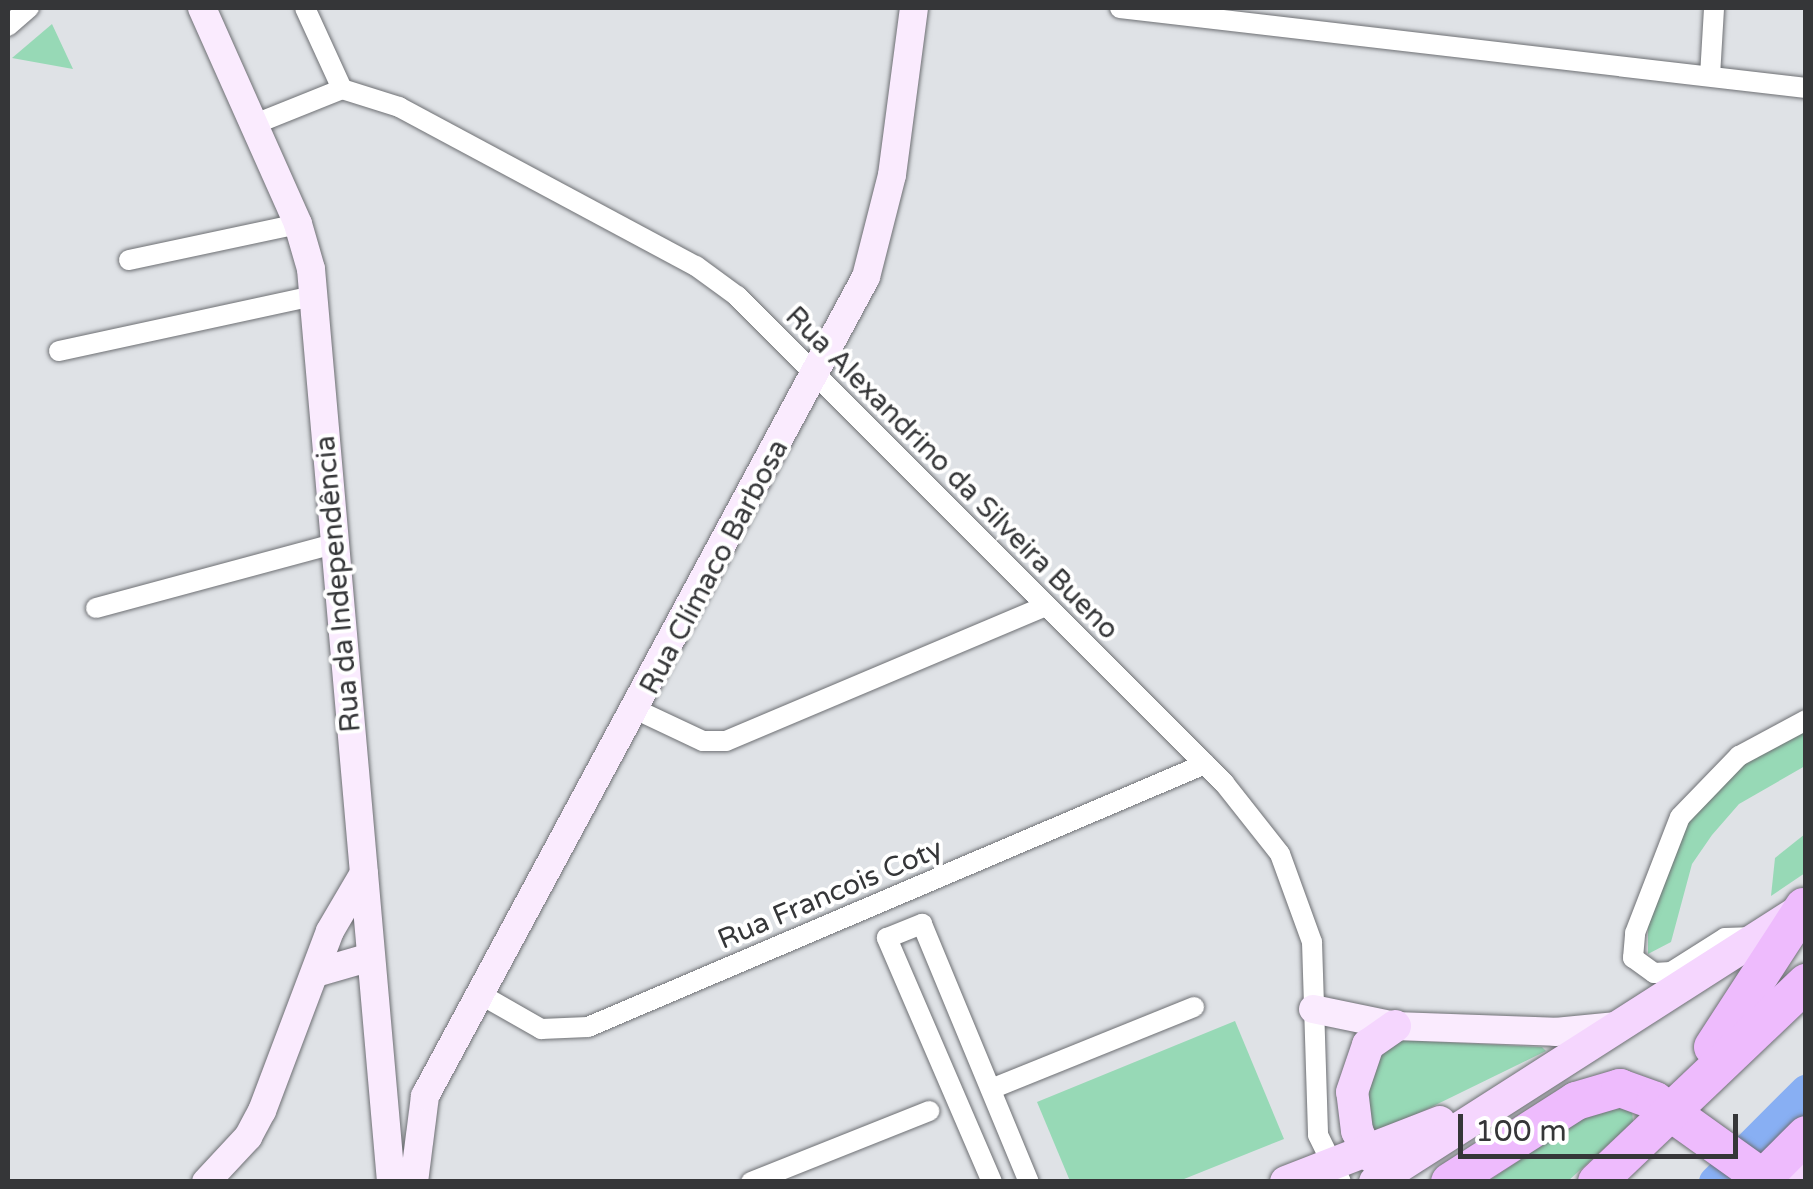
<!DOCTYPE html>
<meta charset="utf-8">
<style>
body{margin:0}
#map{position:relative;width:1813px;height:1189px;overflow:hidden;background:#dfe2e6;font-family:"Varela Round",sans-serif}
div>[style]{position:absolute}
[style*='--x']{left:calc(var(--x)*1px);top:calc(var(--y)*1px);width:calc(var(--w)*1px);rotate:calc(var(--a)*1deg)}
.green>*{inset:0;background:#97d9b6}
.river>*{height:32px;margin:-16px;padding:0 16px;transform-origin:16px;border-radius:16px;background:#88aff3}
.roads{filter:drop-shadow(0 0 2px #6e7074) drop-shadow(0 0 2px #6e7074)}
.street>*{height:20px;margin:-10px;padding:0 10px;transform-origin:10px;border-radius:10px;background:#fff}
.secondary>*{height:28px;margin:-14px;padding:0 14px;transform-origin:14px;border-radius:14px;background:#faebfe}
.primary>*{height:32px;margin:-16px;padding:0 16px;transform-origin:16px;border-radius:16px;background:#f5d6fe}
.highway>*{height:38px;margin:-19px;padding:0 19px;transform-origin:19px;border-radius:19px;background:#eebbfd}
span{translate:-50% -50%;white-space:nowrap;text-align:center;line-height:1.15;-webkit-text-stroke:8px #fff;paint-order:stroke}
.street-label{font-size:28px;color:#353638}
.frame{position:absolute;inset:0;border:10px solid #353638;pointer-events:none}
.scale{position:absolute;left:1458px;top:1114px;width:280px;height:45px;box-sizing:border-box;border:5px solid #353638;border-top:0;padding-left:12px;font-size:30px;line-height:35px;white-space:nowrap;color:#353638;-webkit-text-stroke:8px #fff;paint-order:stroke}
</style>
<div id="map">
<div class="green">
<i style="clip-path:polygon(52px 24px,73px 69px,12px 58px)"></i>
<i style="clip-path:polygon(1805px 726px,1805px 766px,1739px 804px,1712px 835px,1692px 864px,1671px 942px,1648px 954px,1648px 917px,1691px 815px,1748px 759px)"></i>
<i style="clip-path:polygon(1805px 834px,1805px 873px,1771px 896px,1775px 858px)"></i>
<i style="clip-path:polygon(1235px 1021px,1284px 1139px,1179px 1181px,1070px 1181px,1037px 1102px)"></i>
<i style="clip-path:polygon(1397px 1040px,1542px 1047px,1546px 1051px,1374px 1135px,1363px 1120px,1373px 1053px)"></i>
<i style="clip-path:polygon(1605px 1103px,1632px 1110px,1633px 1122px,1568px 1181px,1487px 1182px)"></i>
</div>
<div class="river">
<i style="--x:1715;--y:1182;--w:129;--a:-45"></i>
</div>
<div class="roads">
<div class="street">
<i style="--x:305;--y:8;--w:89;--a:65.4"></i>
<i style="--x:1120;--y:8;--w:691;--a:6.65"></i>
<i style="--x:8;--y:26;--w:28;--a:-41"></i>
<i style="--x:1710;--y:76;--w:68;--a:-86.6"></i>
<i style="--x:255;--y:124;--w:94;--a:-21.9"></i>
<i style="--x:342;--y:89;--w:60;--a:17.5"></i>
<i style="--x:399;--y:107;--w:337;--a:28.2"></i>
<i style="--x:696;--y:266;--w:51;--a:36.2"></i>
<i style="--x:737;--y:296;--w:689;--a:45"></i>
<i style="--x:1224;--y:783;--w:90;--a:51.7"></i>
<i style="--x:1280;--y:854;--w:94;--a:70"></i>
<i style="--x:1312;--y:942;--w:193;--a:88.2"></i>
<i style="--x:1318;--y:1135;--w:52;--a:63.9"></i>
<i style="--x:129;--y:260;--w:173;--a:-12"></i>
<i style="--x:59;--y:351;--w:260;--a:-12.2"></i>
<i style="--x:96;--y:608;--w:246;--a:-15.1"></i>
<i style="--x:637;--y:710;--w:73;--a:25.2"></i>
<i style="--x:703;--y:741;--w:23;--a:0"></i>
<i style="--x:726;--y:741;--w:347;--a:-22.9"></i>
<i style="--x:1754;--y:937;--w:29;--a:178"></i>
<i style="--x:1725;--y:938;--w:64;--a:147.8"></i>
<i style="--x:1671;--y:972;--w:17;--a:177"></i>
<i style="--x:1654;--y:973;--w:26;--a:-144"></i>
<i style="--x:1633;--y:958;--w:25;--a:-85"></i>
<i style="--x:1635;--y:933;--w:124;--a:-68.8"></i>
<i style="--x:1680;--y:817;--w:85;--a:-46"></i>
<i style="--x:1739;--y:756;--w:76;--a:-28.2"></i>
<i style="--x:478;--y:993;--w:73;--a:29.7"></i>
<i style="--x:541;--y:1029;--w:47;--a:-2.4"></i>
<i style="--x:588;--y:1027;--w:671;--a:-23.09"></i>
<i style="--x:991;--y:1089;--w:219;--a:-22"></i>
<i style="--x:751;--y:1182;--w:192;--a:-21.7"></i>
<i style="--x:992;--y:1182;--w:266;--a:-113.3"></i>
<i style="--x:887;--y:938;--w:38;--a:-22"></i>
<i style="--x:922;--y:924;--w:279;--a:67.5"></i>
</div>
<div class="secondary">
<i style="--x:202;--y:8;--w:236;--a:66"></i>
<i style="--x:298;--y:224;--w:47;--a:73.9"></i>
<i style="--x:311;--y:269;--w:916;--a:84.99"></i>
<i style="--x:319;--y:972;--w:54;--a:-16.1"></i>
<i style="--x:1313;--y:1009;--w:84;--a:11.7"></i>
<i style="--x:1395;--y:1026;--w:160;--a:2.1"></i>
<i style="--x:1555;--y:1032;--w:62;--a:-5.5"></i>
<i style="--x:206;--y:1182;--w:62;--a:-47"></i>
<i style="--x:248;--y:1137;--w:30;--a:-62"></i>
<i style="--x:262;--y:1111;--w:192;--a:-69.3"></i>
<i style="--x:330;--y:931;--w:67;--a:-59.6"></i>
<i style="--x:414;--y:1182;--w:87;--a:-82.7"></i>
<i style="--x:425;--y:1096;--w:930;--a:-61.7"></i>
<i style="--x:866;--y:277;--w:105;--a:-75.7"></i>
<i style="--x:892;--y:175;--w:168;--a:-82.5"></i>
</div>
<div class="primary">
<i style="--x:1382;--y:1164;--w:19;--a:-144"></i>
<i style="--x:1367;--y:1153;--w:24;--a:-114"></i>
<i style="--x:1357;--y:1131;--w:39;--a:-97"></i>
<i style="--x:1352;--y:1092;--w:50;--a:-71.2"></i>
<i style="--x:1368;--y:1045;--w:33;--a:-35"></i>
<i style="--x:1286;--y:1182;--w:165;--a:-21.3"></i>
<i style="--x:1375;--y:1182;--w:507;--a:-32.59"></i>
<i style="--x:1798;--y:1182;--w:11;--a:-45"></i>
</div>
<div class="highway">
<i style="--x:1713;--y:1047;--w:167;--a:-57"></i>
<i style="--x:1450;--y:1182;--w:150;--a:-32.7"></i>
<i style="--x:1576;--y:1101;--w:46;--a:-16.5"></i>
<i style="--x:1620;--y:1088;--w:37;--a:20"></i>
<i style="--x:1655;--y:1101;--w:139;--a:35.6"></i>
<i style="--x:1597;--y:1182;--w:289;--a:-43.6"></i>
<i style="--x:1759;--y:1182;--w:66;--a:-45"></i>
</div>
</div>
<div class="street-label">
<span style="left:952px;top:473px;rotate:45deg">Rua Alexandrino da Silveira Bueno</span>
<span style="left:714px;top:567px;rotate:-62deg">Rua Clímaco Barbosa</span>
<span style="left:338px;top:584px;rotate:-95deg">Rua da Independência</span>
<span style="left:830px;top:894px;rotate:-23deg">Rua Francois Coty</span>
</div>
<div class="frame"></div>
<div class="scale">100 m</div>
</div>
